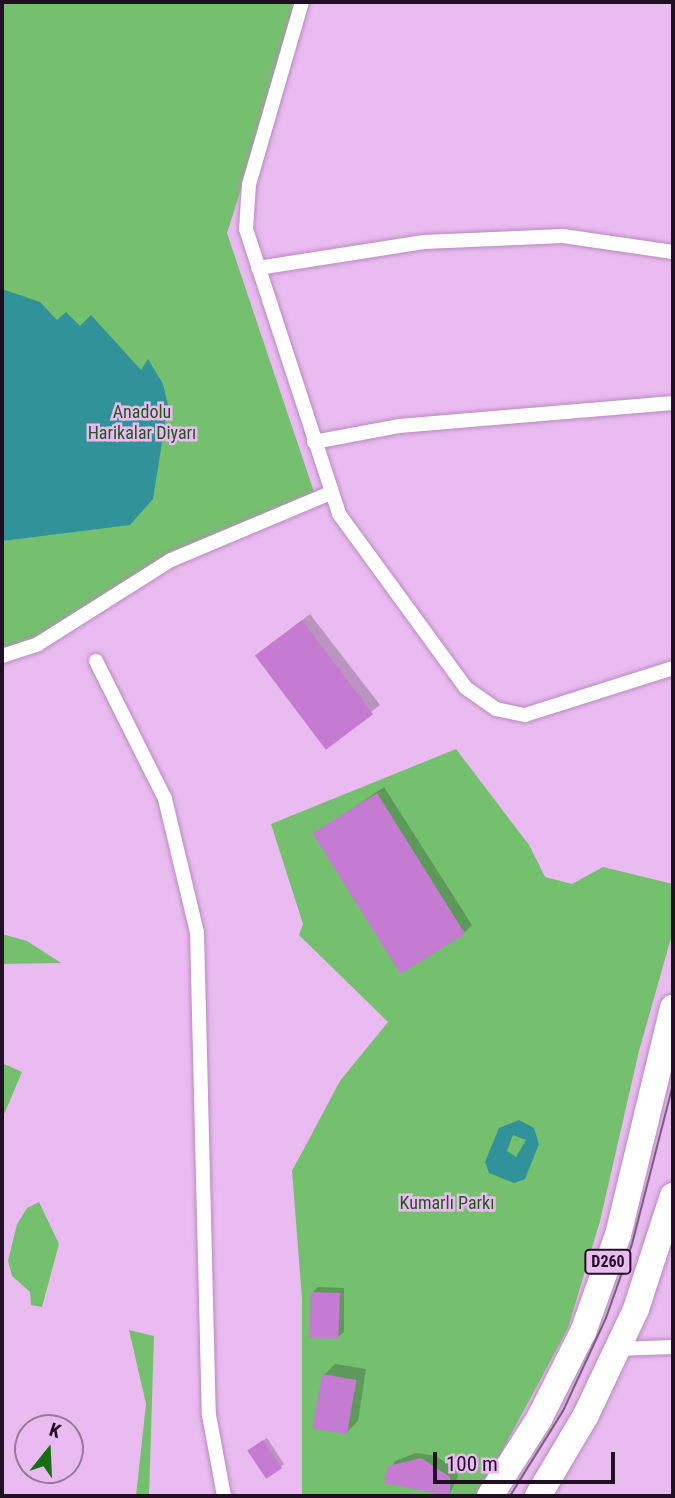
<!DOCTYPE html>
<meta charset="utf-8">
<style>
body{margin:0}
#map{position:relative;width:675px;height:1498px;overflow:hidden;background:#eabbf1;font-family:"Roboto Condensed",sans-serif}
div>[style]{position:absolute}
[style*='--x']{left:calc(var(--x)*1px);top:calc(var(--y)*1px);width:calc(var(--w)*1px);rotate:calc(var(--a)*1deg)}
.green>*{inset:0;background:#75c06e}
.water>*{inset:0;background:#329299}
.shadow>*{inset:0;background:#0003}
.building>*{inset:0;background:#c57bd1;transform-origin:0 0}
.roads{filter:drop-shadow(0 0 2px #b88abe) drop-shadow(0 0 2px #b88abe)}
.street>*{height:14px;margin:-7px;padding:0 7px;transform-origin:7px;border-radius:7px;background:#fff}
.highway>*{height:26px;margin:-13px;padding:0 13px;transform-origin:13px;border-radius:13px;background:#fff}
.tram>*{height:2px;margin:-1px;padding:0 1px;transform-origin:1px;border-radius:1px;background:#7c5d81}
span{translate:-50% -50%;white-space:nowrap;text-align:center;line-height:1.15;-webkit-text-stroke:5px #eabbf1;paint-order:stroke}
.shield-label span{padding:2px 5px;background:#eabbf1;border:2px solid;border-radius:5px;-webkit-text-stroke-width:0}
.shield-label{font-size:16px;color:#211024;font-weight:700}
.park-label{font-size:18px;color:#21571d}
.frame{position:absolute;inset:0;border:4px solid #211024;pointer-events:none}
.north{position:absolute;left:14px;top:1414px;width:70px;height:70px;box-sizing:border-box;background:#eabbf1;border:2px solid #9a779f;border-radius:50%;rotate:18deg;font-size:19px;font-weight:700;line-height:28px;text-align:center;color:#211024}
.north::after{content:'';display:block;margin:auto;width:24px;height:32px;background:#1a6d14;clip-path:polygon(50% 0,100% 100%,50% 72%,0 100%)}
.scale{position:absolute;left:433px;top:1452px;width:182px;height:32px;box-sizing:border-box;border:4px solid #211024;border-top:0;padding-left:9px;font-size:21px;line-height:24px;white-space:nowrap;color:#211024;-webkit-text-stroke:5px #eabbf1;paint-order:stroke}
</style>
<div id="map">
<div class="green">
<i style="clip-path:polygon(2px 2px,301px 2px,227px 233px,316px 498px,144px 581px,50px 643px,2px 651px)"></i>
<i style="clip-path:polygon(456px 749px,529px 845px,545px 877px,572px 884px,603px 867px,673px 884px,673px 931px,639px 1051px,600px 1221px,568px 1328px,478px 1496px,302px 1495px,302px 1299px,292px 1171px,340px 1081px,388px 1022px,299px 935px,303px 924px,271px 824px)"></i>
<i style="clip-path:polygon(2px 934px,27px 941px,61px 963px,2px 964px)"></i>
<i style="clip-path:polygon(2px 1063px,22px 1072px,2px 1119px)"></i>
<i style="clip-path:polygon(39px 1202px,59px 1244px,42px 1307px,31px 1305px,30px 1292px,12px 1276px,8px 1261px,17px 1224px,27px 1208px)"></i>
<i style="clip-path:polygon(129px 1330px,154px 1336px,149px 1496px,136px 1496px,146px 1404px)"></i>
</div>
<div class="water">
<i style="clip-path:polygon(2px 289px,40px 302px,57px 320px,66px 312px,80px 326px,91px 315px,141px 370px,148px 359px,163px 384px,168px 405px,153px 499px,130px 525px,2px 541px)"></i>
<i style="clip-path:polygon(evenodd,519px 1120px,534px 1128px,539px 1144px,525px 1179px,514px 1183px,489px 1173px,485px 1162px,499px 1128px,519px 1120px,513px 1135px,526px 1140px,516px 1157px,507px 1151px,513px 1135px)"></i>
</div>
<div class="shadow">
<i style="clip-path:polygon(310px 614px,380px 705px,327px 747px,265px 649px)"></i>
<i style="clip-path:polygon(384px 787px,472px 925px,465px 932px,315px 834px)"></i>
<i style="clip-path:polygon(318px 1287px,344px 1288px,344px 1332px,338px 1337px,312px 1293px)"></i>
<i style="clip-path:polygon(335px 1364px,366px 1369px,358px 1421px,347px 1432px,324px 1375px)"></i>
<i style="clip-path:polygon(267px 1438px,284px 1464px,281px 1467px,253px 1448px)"></i>
<i style="clip-path:polygon(416px 1453px,436px 1456px,452px 1467px,458px 1476px,449px 1496px,386px 1481px,395px 1461px)"></i>
</div>
<div class="building">
<i style="left:302px;top:620px;width:118px;height:59px;rotate:53deg"></i>
<i style="left:377px;top:793px;width:166px;height:76px;rotate:58deg"></i>
<i style="left:311px;top:1292px;width:29px;height:46px;rotate:2deg"></i>
<i style="left:322px;top:1374px;width:35px;height:55px;rotate:10deg"></i>
<i style="left:263px;top:1440px;width:34px;height:19px;rotate:56deg"></i>
<i style="clip-path:polygon(421px 1458px,450px 1477px,450px 1496px,384px 1483px,388px 1466px)"></i>
</div>
<div class="roads">
<div class="street">
<i style="--x:302;--y:2;--w:190;--a:106.2"></i>
<i style="--x:249;--y:184;--w:45;--a:93.8"></i>
<i style="--x:246;--y:229;--w:300;--a:71.9"></i>
<i style="--x:339;--y:514;--w:215;--a:53.9"></i>
<i style="--x:466;--y:688;--w:37;--a:35"></i>
<i style="--x:496;--y:709;--w:30;--a:12"></i>
<i style="--x:525;--y:715;--w:155;--a:-17.6"></i>
<i style="--x:258;--y:268;--w:168;--a:-8.9"></i>
<i style="--x:424;--y:242;--w:139;--a:-2.5"></i>
<i style="--x:563;--y:236;--w:111;--a:8.3"></i>
<i style="--x:314;--y:442;--w:86;--a:-10.7"></i>
<i style="--x:399;--y:426;--w:275;--a:-4.8"></i>
<i style="--x:2;--y:656;--w:38;--a:-18"></i>
<i style="--x:38;--y:644;--w:157;--a:-32.3"></i>
<i style="--x:171;--y:560;--w:173;--a:-22.8"></i>
<i style="--x:96;--y:661;--w:154;--a:63.4"></i>
<i style="--x:165;--y:799;--w:137;--a:76.5"></i>
<i style="--x:197;--y:932;--w:483;--a:88.6"></i>
<i style="--x:209;--y:1415;--w:82;--a:79.5"></i>
<i style="--x:617;--y:1349;--w:56;--a:-2"></i>
</div>
<div class="highway">
<i style="--x:490;--y:1496;--w:91;--a:-57.5"></i>
<i style="--x:539;--y:1419;--w:97;--a:-63.2"></i>
<i style="--x:583;--y:1332;--w:103;--a:-70.2"></i>
<i style="--x:618;--y:1235;--w:234;--a:-76.4"></i>
<i style="--x:538;--y:1496;--w:94;--a:-59.3"></i>
<i style="--x:586;--y:1415;--w:117;--a:-64.7"></i>
<i style="--x:636;--y:1309;--w:119;--a:-71.9"></i>
</div>
</div>
<div class="tram">
<i style="--x:510;--y:1496;--w:100;--a:-58.1"></i>
<i style="--x:563;--y:1411;--w:102;--a:-65.2"></i>
<i style="--x:606;--y:1318;--w:78;--a:-70.6"></i>
<i style="--x:632;--y:1244;--w:165;--a:-75.6"></i>
</div>
<div class="shield-label">
<span style="left:608px;top:1262px">D260</span>
</div>
<div class="park-label">
<span style="left:142px;top:423px">Anadolu<br>Harikalar Diyarı</span>
<span style="left:447px;top:1203px">Kumarlı Parkı</span>
</div>
<div class="frame"></div>
<div class="north">K</div>
<div class="scale">100 m</div>
</div>
